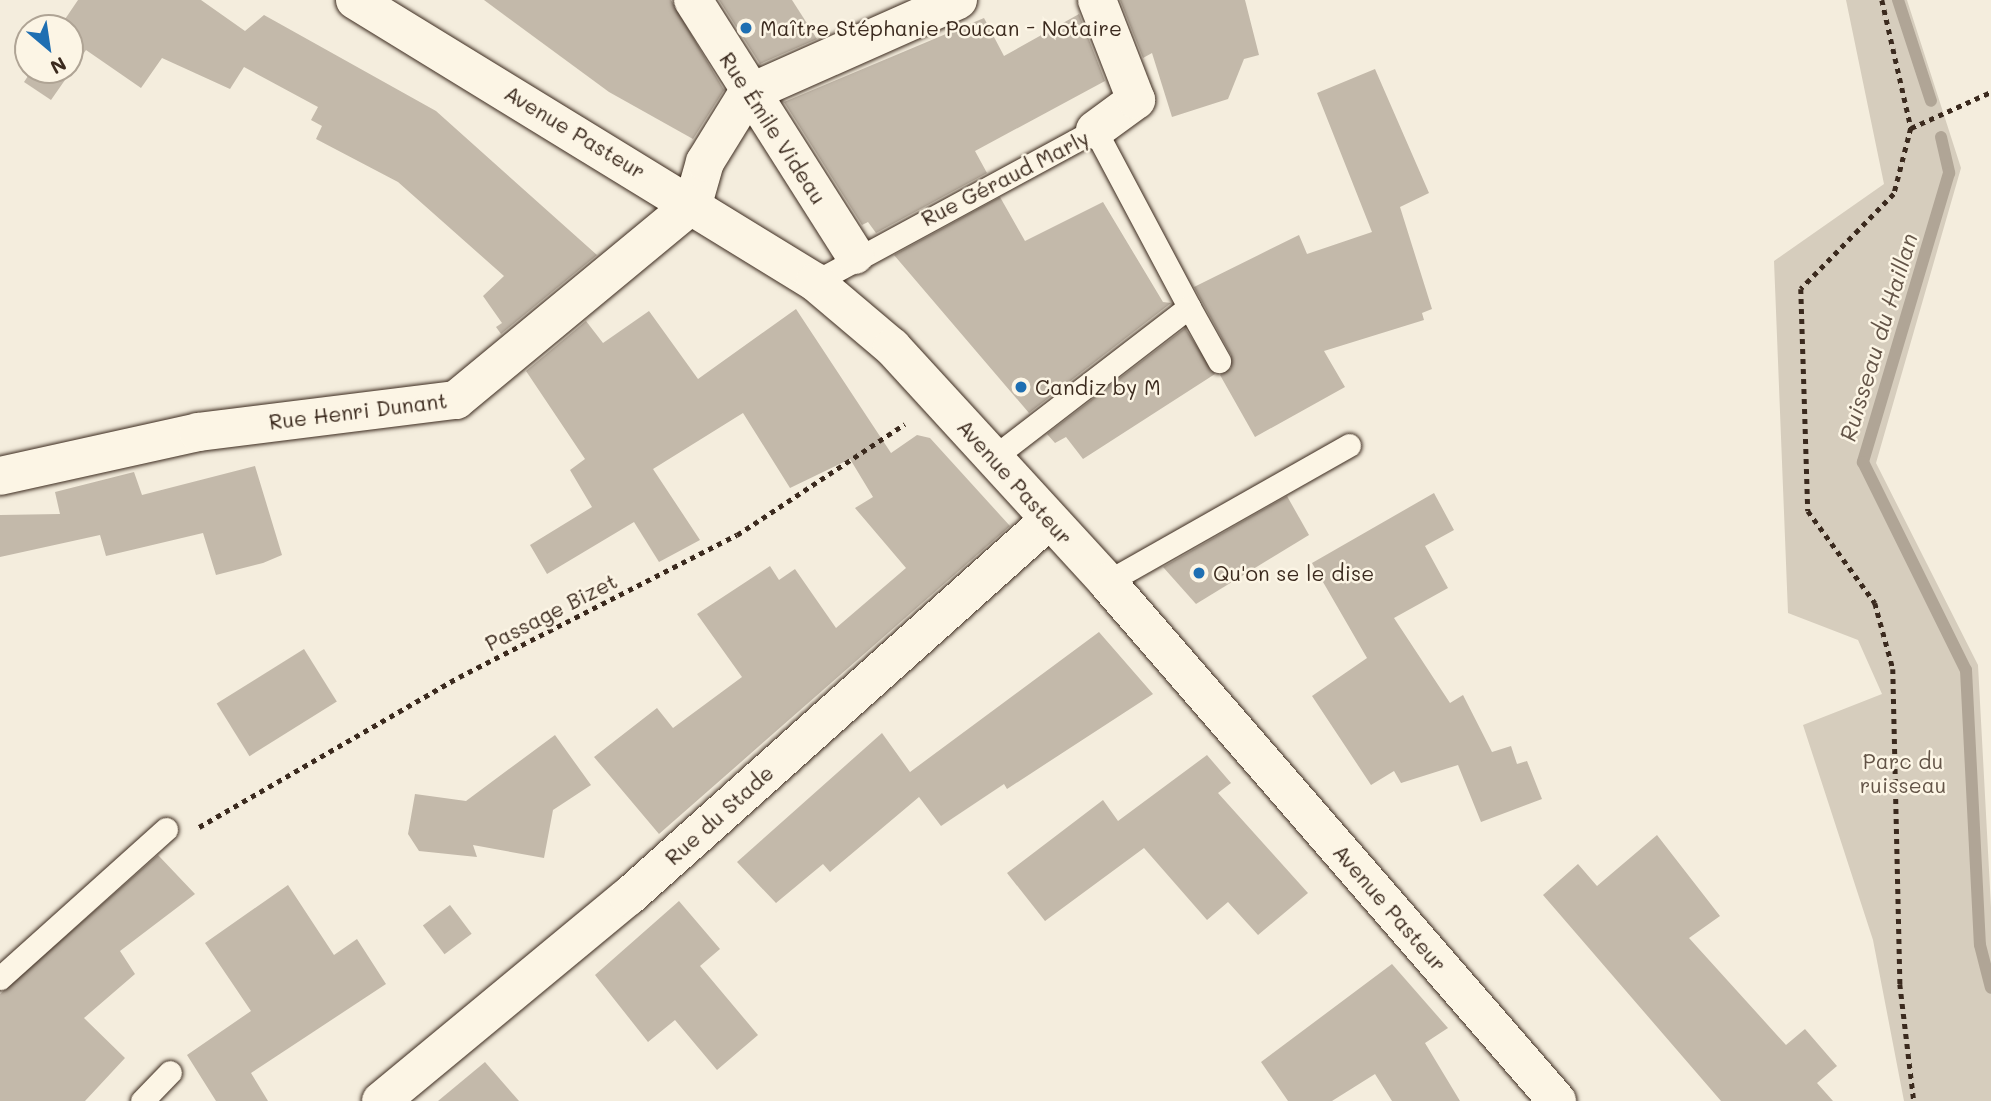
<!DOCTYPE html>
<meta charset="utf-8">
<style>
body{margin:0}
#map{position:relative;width:1991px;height:1101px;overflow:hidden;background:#f4eddd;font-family:Mali,sans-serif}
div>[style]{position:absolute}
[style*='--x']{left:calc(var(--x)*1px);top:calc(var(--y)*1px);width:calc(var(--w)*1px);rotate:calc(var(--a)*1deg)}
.green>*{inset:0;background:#d6cdbd}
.stream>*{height:12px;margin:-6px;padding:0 6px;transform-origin:6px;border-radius:6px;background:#b0a596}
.building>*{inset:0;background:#c3b9aa;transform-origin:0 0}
.path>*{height:4.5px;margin-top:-2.25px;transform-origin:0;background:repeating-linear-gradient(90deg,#3b2a1e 0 5px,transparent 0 10px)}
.roads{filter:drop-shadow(0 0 2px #3b2a1e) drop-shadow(0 0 2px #3b2a1e)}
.lane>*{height:23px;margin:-11.5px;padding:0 11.5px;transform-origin:11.5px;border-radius:11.5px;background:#fcf5e5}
.street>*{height:38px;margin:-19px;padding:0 19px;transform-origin:19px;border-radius:19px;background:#fcf5e5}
.secondary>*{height:38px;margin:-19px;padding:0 19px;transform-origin:19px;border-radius:19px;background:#fcf5e5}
.dots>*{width:19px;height:19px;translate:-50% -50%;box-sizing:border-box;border:4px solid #fcf5e5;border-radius:50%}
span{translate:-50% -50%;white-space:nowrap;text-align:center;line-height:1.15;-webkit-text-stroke:5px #fcf5e5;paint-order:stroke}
.poi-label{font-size:21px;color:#3b2a1e}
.left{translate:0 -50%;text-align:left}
.street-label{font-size:21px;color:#3b2a1e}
.park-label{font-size:21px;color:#625346}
.water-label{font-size:23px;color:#645548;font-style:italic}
.north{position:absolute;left:14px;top:14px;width:70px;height:70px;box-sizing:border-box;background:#fcf5e5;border:2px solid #afa495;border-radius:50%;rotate:151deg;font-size:19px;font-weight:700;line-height:28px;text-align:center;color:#3b2a1e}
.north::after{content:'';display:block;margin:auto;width:24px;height:32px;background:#1f6fb2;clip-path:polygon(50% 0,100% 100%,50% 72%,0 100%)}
</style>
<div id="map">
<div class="green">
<i style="clip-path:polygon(1846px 0,1907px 0,1961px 168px,1876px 463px,1978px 665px,1991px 907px,1991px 1101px,1904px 1101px,1873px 940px,1803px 725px,1882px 694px,1858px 640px,1788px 613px,1774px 261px,1884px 184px)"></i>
</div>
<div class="stream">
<i style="--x:1898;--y:0;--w:106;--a:71.9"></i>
<i style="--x:1941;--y:137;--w:37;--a:77"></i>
<i style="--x:1949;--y:173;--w:302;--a:106.6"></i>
<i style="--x:1863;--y:462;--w:232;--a:63.7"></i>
<i style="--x:1966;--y:670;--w:275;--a:87.1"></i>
<i style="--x:1980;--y:945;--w:44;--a:75.7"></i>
</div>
<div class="building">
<i style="clip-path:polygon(78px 0,201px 0,245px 31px,264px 15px,436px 111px,597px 255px,501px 334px,496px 327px,502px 323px,483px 296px,504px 276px,398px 182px,316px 139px,322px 126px,311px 120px,318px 107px,244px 67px,230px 89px,162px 58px,141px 88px,86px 50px,51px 100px,24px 82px,32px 70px,70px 70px,70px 28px,59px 28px)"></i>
<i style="clip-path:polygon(484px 0,671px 0,724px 90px,693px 139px,609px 92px)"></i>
<i style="clip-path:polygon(719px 0,792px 0,817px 39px,760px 64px)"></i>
<i style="clip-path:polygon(1120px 0,1245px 0,1259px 55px,1244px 59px,1228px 99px,1172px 117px,1152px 53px,1143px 58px)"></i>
<i style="clip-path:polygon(1079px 14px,1105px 81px,975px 151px,987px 173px,876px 233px,868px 222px,862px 225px,784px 102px,984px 18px,1004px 56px)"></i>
<i style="clip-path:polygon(1375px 69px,1429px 193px,1400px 207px,1432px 309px,1422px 313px,1424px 320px,1324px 351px,1345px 387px,1255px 437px,1220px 375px,1231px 368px,1231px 355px,1194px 287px,1299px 235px,1307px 254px,1372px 232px,1317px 93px)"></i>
<i style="clip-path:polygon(1000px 197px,1025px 241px,1103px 202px,1163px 302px,1171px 303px,1029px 413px,894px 255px)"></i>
<i style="clip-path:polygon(796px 309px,891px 453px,917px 435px,930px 438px,1010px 526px,659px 834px,594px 757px,657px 708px,673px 728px,742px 677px,697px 614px,770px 566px,779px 580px,795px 569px,836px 628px,906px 568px,855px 508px,873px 497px,850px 459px,790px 488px,743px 413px,653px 469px,700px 540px,659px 562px,634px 522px,547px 574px,530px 545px,592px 507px,570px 470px,585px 459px,526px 371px,586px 321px,603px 343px,649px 311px,698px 379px)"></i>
<i style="clip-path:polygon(1185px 328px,1215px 374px,1083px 459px,1066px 437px,1055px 443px,1047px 434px)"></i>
<i style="clip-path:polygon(255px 466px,282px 555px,263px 563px,216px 575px,203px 533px,106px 556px,100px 535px,0 557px,0 515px,60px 514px,55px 492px,134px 472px,142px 495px)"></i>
<i style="clip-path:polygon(1434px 493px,1454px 530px,1425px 546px,1448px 588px,1394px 618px,1450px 703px,1463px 695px,1492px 752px,1511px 746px,1517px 764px,1527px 761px,1542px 799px,1481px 822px,1458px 765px,1401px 783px,1394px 771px,1371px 785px,1312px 696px,1367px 658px,1312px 563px)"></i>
<i style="clip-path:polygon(1287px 496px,1309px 535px,1196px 604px,1163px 567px)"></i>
<i style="clip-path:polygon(1099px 632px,1153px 694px,1007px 789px,1004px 784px,941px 826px,919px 797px,830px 872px,823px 864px,776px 903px,737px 862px,882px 733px,910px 772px)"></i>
<i style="left:304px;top:649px;width:62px;height:103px;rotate:58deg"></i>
<i style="clip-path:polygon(555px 735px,591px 785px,553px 810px,544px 858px,473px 845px,477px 857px,419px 851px,408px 834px,415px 794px,466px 801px)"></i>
<i style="clip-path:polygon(1207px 755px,1231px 783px,1218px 793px,1308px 893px,1258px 935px,1228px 902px,1207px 920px,1144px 848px,1045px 921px,1007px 873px,1103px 800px,1118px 821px)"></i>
<i style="clip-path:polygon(1657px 835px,1720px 916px,1689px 938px,1786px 1045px,1805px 1029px,1837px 1066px,1817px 1083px,1833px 1101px,1721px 1101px,1543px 895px,1578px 864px,1597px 886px)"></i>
<i style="clip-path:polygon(158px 855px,195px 894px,120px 951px,135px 974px,84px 1018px,125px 1058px,85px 1101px,0 1101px,0 994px)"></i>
<i style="clip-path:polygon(288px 885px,334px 955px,357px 939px,386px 984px,251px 1073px,268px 1101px,216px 1101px,187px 1055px,251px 1011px,205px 943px)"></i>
<i style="clip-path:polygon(679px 901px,720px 949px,700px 966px,758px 1035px,717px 1070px,675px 1020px,648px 1042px,595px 975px)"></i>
<i style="left:450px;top:905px;width:36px;height:34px;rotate:53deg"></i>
<i style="clip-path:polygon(1392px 964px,1448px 1028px,1425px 1043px,1460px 1101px,1392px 1101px,1375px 1074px,1332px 1101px,1288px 1101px,1261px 1062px)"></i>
<i style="clip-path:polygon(485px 1062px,519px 1101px,438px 1101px)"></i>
</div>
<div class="path">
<i style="--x:1882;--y:0;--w:131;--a:77.2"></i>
<i style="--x:1911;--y:128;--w:68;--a:104.4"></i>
<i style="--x:1894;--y:194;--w:133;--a:134.4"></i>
<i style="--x:1801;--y:289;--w:222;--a:88.2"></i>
<i style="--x:1808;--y:511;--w:114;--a:53.9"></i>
<i style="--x:1875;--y:603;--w:68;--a:74.7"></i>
<i style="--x:1893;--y:669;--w:315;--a:88.7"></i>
<i style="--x:1900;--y:984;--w:118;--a:83.2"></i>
<i style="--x:1911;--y:128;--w:88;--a:-24.2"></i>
<i style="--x:199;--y:827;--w:300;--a:-30"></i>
<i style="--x:459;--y:677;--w:312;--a:-27.1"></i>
<i style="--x:737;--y:535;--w:201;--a:-33.5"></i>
</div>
<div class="roads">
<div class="lane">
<i style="--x:815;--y:282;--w:319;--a:-28.5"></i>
<i style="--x:1095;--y:130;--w:200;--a:62"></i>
<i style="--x:1189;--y:307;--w:247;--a:142.4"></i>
<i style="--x:1189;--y:307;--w:62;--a:60.9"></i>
<i style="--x:1107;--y:582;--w:278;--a:-29.5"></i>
<i style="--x:0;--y:978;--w:223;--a:-41.9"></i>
<i style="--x:142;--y:1101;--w:40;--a:-46"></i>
</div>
<div class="street">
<i style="--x:693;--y:0;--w:302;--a:57.6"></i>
<i style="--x:1095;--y:130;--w:51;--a:-36.2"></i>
<i style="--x:1136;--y:100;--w:107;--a:-111.3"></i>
<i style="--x:0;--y:476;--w:203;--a:-12.5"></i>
<i style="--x:198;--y:432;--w:260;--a:-7.1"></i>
<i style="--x:456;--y:400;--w:308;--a:-39.6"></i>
<i style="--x:693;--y:204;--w:44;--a:-74.1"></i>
<i style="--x:705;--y:162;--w:80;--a:-58.3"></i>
<i style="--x:747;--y:94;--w:231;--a:-24"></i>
<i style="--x:381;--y:1101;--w:320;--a:-39.6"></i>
<i style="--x:628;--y:897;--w:565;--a:-41.84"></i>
</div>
<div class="secondary">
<i style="--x:355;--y:0;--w:540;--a:31.51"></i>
<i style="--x:815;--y:282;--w:101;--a:40.2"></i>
<i style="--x:892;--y:347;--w:319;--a:47.5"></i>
<i style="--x:1107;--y:582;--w:687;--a:49.07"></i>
</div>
</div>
<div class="dots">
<i style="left:746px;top:28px;background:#1f6fb2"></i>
<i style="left:1021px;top:387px;background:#1f6fb2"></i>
<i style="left:1199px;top:573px;background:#1f6fb2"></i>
</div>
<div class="poi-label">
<span class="left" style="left:760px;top:28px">Maître Stéphanie Poucan - Notaire</span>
<span class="left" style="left:1035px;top:387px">Candiz by M</span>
<span class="left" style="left:1213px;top:573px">Qu'on se le dise</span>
</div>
<div class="street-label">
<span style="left:773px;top:128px;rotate:57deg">Rue Émile Videau</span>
<span style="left:575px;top:132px;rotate:31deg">Avenue Pasteur</span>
<span style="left:1005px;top:178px;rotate:-27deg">Rue Géraud Marly</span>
<span style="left:358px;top:411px;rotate:-7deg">Rue Henri Dunant</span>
<span style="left:1015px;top:482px;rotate:48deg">Avenue Pasteur</span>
<span style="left:551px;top:612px;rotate:-27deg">Passage Bizet</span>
<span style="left:719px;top:815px;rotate:-42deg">Rue du Stade</span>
<span style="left:1390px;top:908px;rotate:49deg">Avenue Pasteur</span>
</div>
<div class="park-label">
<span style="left:1903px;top:773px">Parc du<br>ruisseau</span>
</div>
<div class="water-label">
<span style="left:1878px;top:337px;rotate:-73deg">Ruisseau du Haillan</span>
</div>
<div class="north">N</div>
</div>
